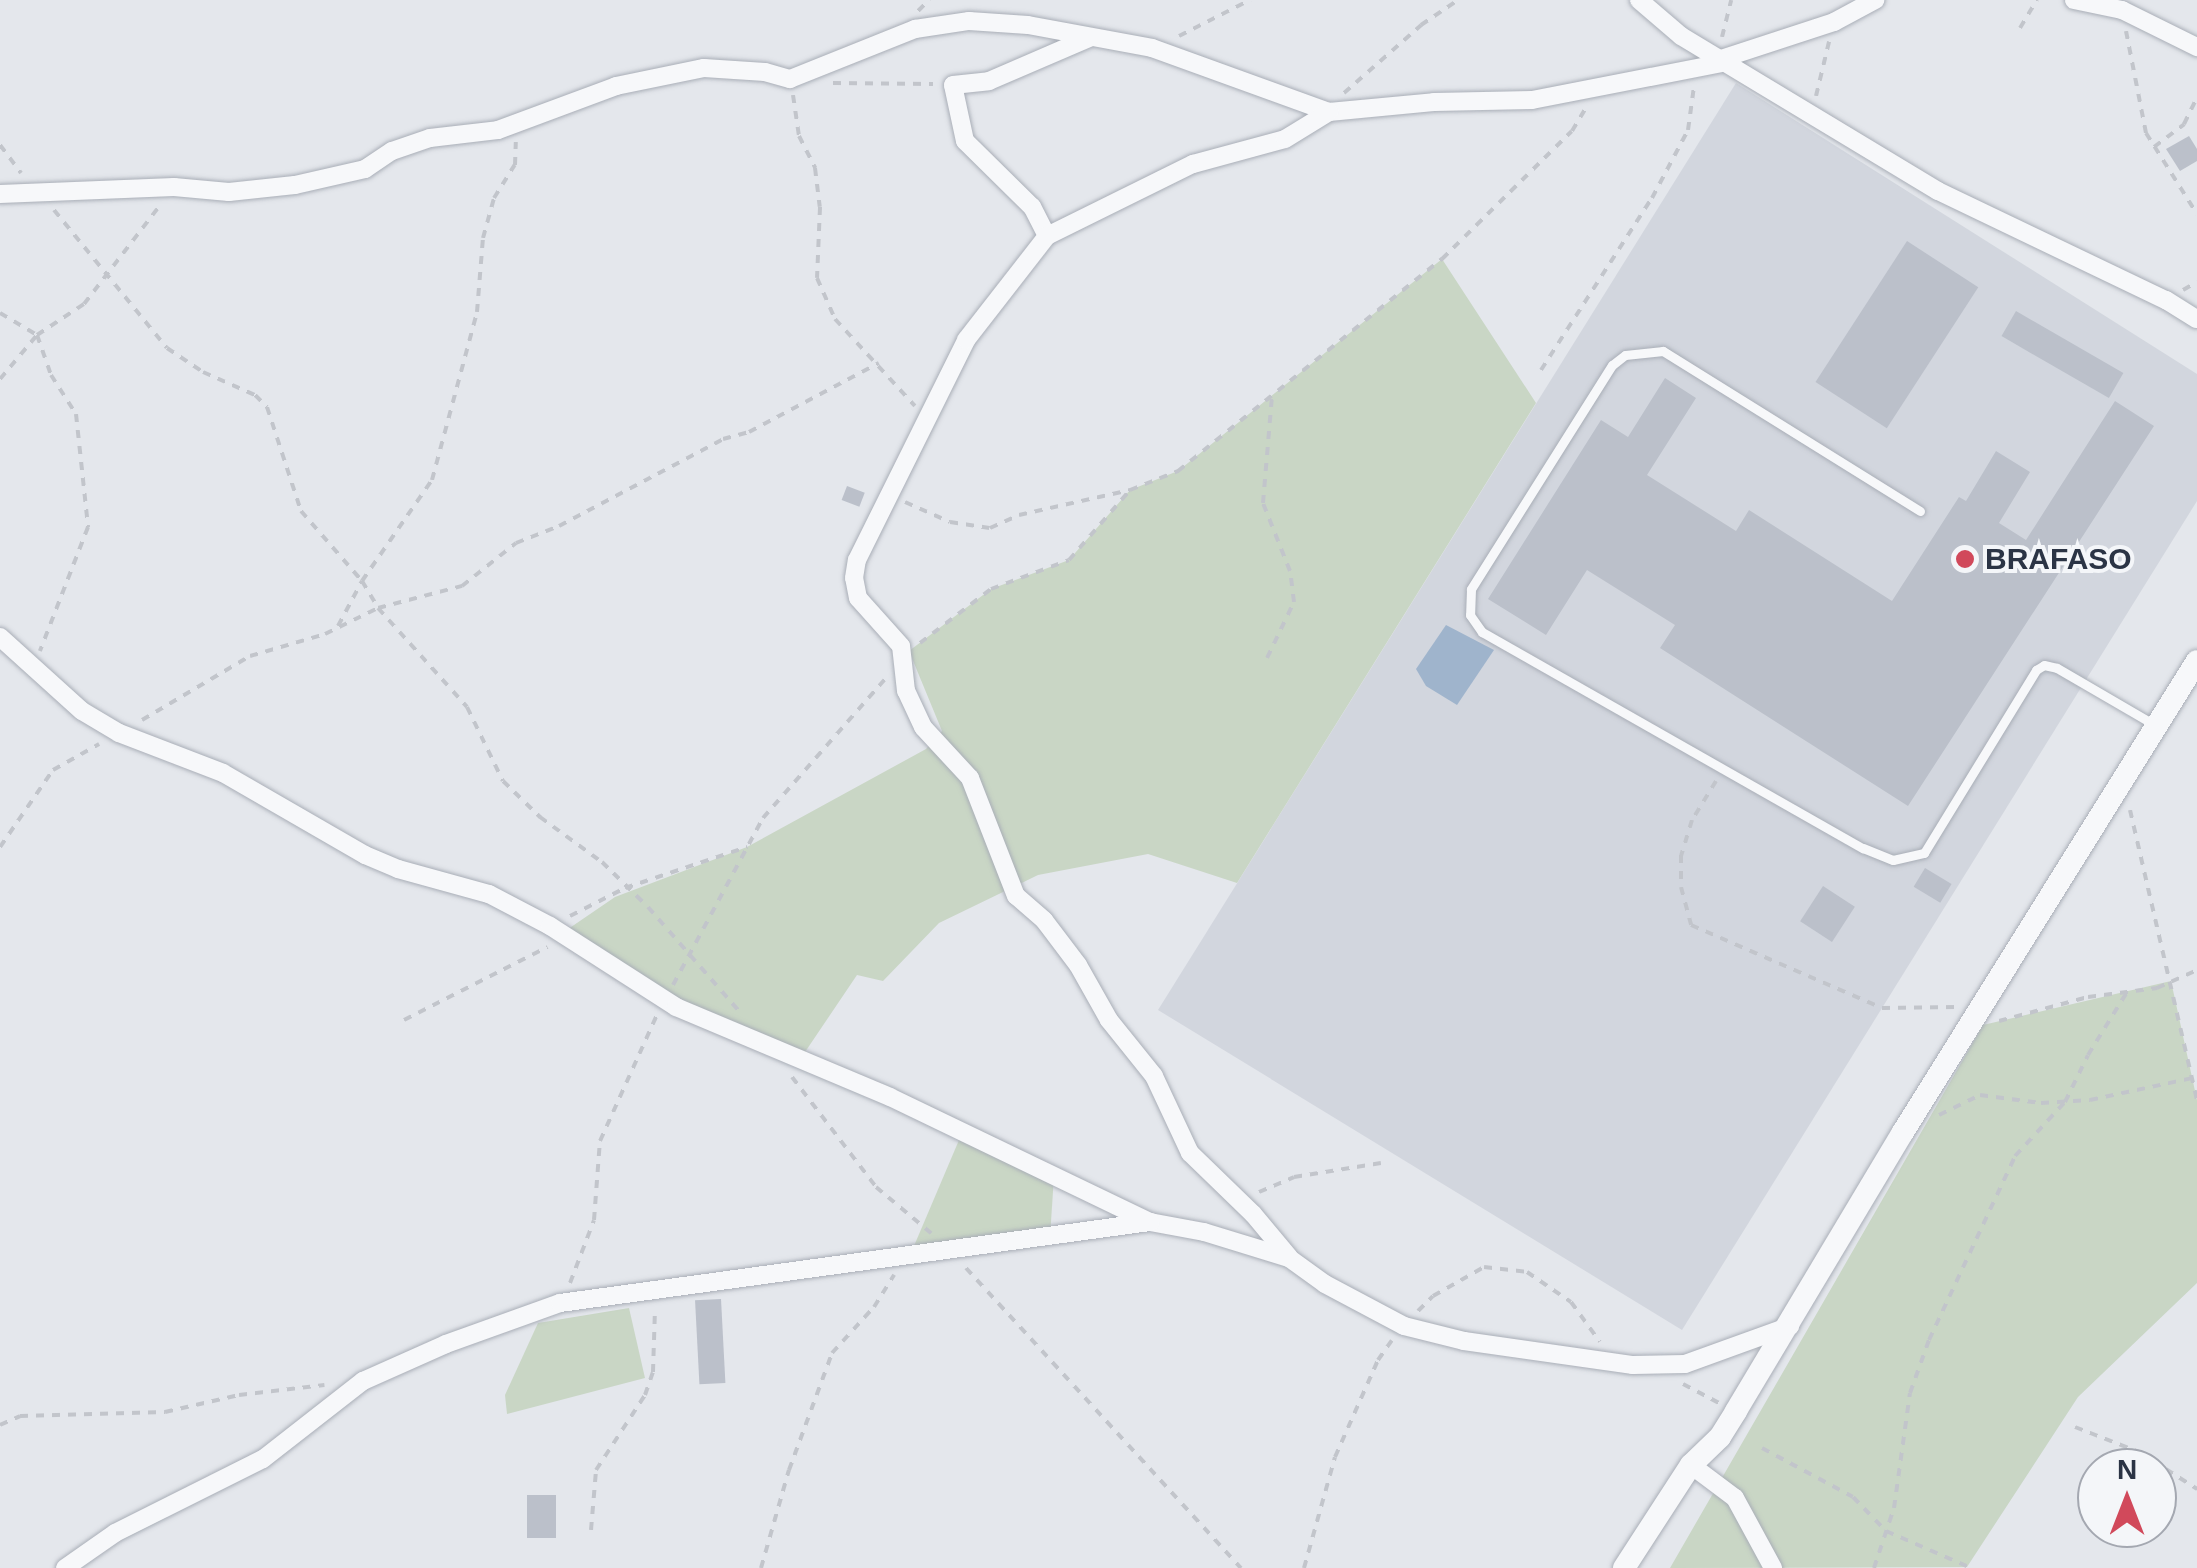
<!DOCTYPE html>
<style>
body{margin:0}
#map{position:relative;width:2197px;height:1568px;overflow:hidden;background:#e4e7ec;font-family:Helvetica,sans-serif}
div>[style]{position:absolute}
[style*='--x']{left:calc(var(--x)*1px);top:calc(var(--y)*1px);width:calc(var(--w)*1px);rotate:calc(var(--a)*1deg)}
.built>*{inset:0;background:#d2d6de}
.green>*{inset:0;background:#c9d6c5}
.water>*{inset:0;background:#9fb4cc}
.building>*{inset:0;background:#bbc0ca;transform-origin:0 0}
.path>*{height:4px;margin-top:-2px;transform-origin:0;background:repeating-linear-gradient(90deg,#c2c5cb 0 8px,transparent 0 16px)}
.roads{filter:drop-shadow(0 0 2px #a9aeb7) drop-shadow(0 0 2px #a9aeb7)}
.service>*{height:9px;margin:-4.5px;padding:0 4.5px;transform-origin:4.5px;border-radius:4.5px;background:#f7f8fa}
.minor>*{height:18px;margin:-9px;padding:0 9px;transform-origin:9px;border-radius:9px;background:#f7f8fa}
.tertiary>*{height:22px;margin:-11px;padding:0 11px;transform-origin:11px;border-radius:11px;background:#f7f8fa}
.dots>*{width:28px;height:28px;translate:-50% -50%;box-sizing:border-box;border:5px solid #f4f6f9;border-radius:50%}
span{translate:-50% -50%;white-space:nowrap;text-align:center;line-height:1.15;-webkit-text-stroke:8px #f4f6f9;paint-order:stroke}
.poi-label{font-size:30px;color:#2b3445;font-weight:700}
.left{translate:0 -50%;text-align:left}
.north{position:absolute;left:2077px;top:1448px;width:100px;height:100px;box-sizing:border-box;background:#f4f6f9;border:2px solid #a4a8b1;border-radius:50%;rotate:0deg;font-size:28px;font-weight:700;line-height:40px;text-align:center;color:#2b3445}
.north::after{content:'';display:block;margin:auto;width:35px;height:45px;background:#d1495b;clip-path:polygon(50% 0,100% 100%,50% 72%,0 100%)}
</style>
<div id="map">
<div class="built">
<i style="clip-path:polygon(1736px 83px,2197px 374px,2197px 501px,1682px 1330px,1158px 1010px)"></i>
</div>
<div class="green">
<i style="clip-path:polygon(1442px 259px,1536px 403px,1237px 883px,1148px 854px,1038px 875px,939px 923px,883px 981px,857px 975px,801px 1058px,678px 1013px,555px 938px,615px 897px,747px 847px,926px 749px,942px 731px,909px 651px,991px 589px,1069px 560px,1130px 490px,1178px 471px)"></i>
<i style="clip-path:polygon(2171px 981px,2197px 1100px,2197px 1283px,2078px 1397px,1967px 1567px,1670px 1568px,1983px 1025px)"></i>
<i style="clip-path:polygon(962px 1133px,1054px 1175px,1050px 1238px,911px 1253px)"></i>
<i style="clip-path:polygon(629px 1308px,645px 1378px,507px 1414px,505px 1395px,538px 1323px)"></i>
</div>
<div class="water">
<i style="clip-path:polygon(1446px 625px,1494px 650px,1457px 705px,1426px 686px,1416px 669px)"></i>
</div>
<div class="building">
<i style="clip-path:polygon(2189px 136px,2197px 149px,2197px 161px,2180px 171px,2166px 149px)"></i>
<i style="left:1907px;top:241px;width:85px;height:168px;rotate:33deg"></i>
<i style="left:2016px;top:311px;width:124px;height:29px;rotate:30deg"></i>
<i style="clip-path:polygon(1665px 378px,1696px 398px,1647px 475px,1736px 531px,1749px 510px,1892px 601px,1959px 497px,1966px 501px,1996px 451px,2030px 472px,1999px 523px,2026px 540px,2115px 401px,2154px 426px,1908px 806px,1660px 648px,1675px 625px,1587px 570px,1546px 635px,1488px 599px,1601px 420px,1628px 437px)"></i>
<i style="left:847px;top:486px;width:19px;height:15px;rotate:21deg"></i>
<i style="left:1925px;top:868px;width:31px;height:22px;rotate:31deg"></i>
<i style="left:1823px;top:886px;width:38px;height:42px;rotate:33deg"></i>
<i style="left:721px;top:1299px;width:84px;height:26px;rotate:87deg"></i>
<i style="left:527px;top:1495px;width:29px;height:43px"></i>
</div>
<div class="path">
<i style="--x:918;--y:11;--w:16;--a:-45"></i>
<i style="--x:2020;--y:28;--w:33;--a:-59"></i>
<i style="--x:2126;--y:31;--w:104;--a:78.9"></i>
<i style="--x:2146;--y:133;--w:96;--a:57.8"></i>
<i style="--x:1179;--y:36;--w:80;--a:-26.9"></i>
<i style="--x:1722;--y:37;--w:38;--a:-76"></i>
<i style="--x:833;--y:83;--w:100;--a:0.6"></i>
<i style="--x:1344;--y:93;--w:103;--a:-41.4"></i>
<i style="--x:1421;--y:25;--w:45;--a:-34"></i>
<i style="--x:793;--y:95;--w:41;--a:81.7"></i>
<i style="--x:799;--y:136;--w:36;--a:63"></i>
<i style="--x:815;--y:168;--w:39;--a:83"></i>
<i style="--x:820;--y:207;--w:71;--a:92.4"></i>
<i style="--x:817;--y:278;--w:45;--a:66.3"></i>
<i style="--x:835;--y:319;--w:118;--a:47.4"></i>
<i style="--x:1816;--y:96;--w:56;--a:-76.5"></i>
<i style="--x:0;--y:145;--w:35;--a:53"></i>
<i style="--x:2154;--y:147;--w:38;--a:-37"></i>
<i style="--x:2184;--y:124;--w:30;--a:-64"></i>
<i style="--x:54;--y:210;--w:178;--a:50.7"></i>
<i style="--x:167;--y:348;--w:43;--a:33.7"></i>
<i style="--x:203;--y:372;--w:57;--a:23.9"></i>
<i style="--x:255;--y:395;--w:17;--a:45"></i>
<i style="--x:267;--y:407;--w:109;--a:71.9"></i>
<i style="--x:301;--y:511;--w:93;--a:48.9"></i>
<i style="--x:362;--y:581;--w:31;--a:59"></i>
<i style="--x:378;--y:608;--w:133;--a:48"></i>
<i style="--x:467;--y:707;--w:82;--a:64.1"></i>
<i style="--x:503;--y:781;--w:52;--a:44.2"></i>
<i style="--x:540;--y:817;--w:77;--a:36"></i>
<i style="--x:602;--y:862;--w:64;--a:44.4"></i>
<i style="--x:648;--y:907;--w:138;--a:48.8"></i>
<i style="--x:2183;--y:290;--w:16;--a:-30"></i>
<i style="--x:0;--y:313;--w:43;--a:30.7"></i>
<i style="--x:37;--y:335;--w:42;--a:70.7"></i>
<i style="--x:51;--y:375;--w:46;--a:57.3"></i>
<i style="--x:76;--y:414;--w:114;--a:83.9"></i>
<i style="--x:88;--y:527;--w:133;--a:111.2"></i>
<i style="--x:1541;--y:370;--w:205;--a:-57.2"></i>
<i style="--x:1652;--y:198;--w:77;--a:-62.1"></i>
<i style="--x:1688;--y:130;--w:44;--a:-82.2"></i>
<i style="--x:0;--y:379;--w:57;--a:-49.9"></i>
<i style="--x:37;--y:335;--w:56;--a:-33.4"></i>
<i style="--x:84;--y:304;--w:121;--a:-52.4"></i>
<i style="--x:905;--y:502;--w:49;--a:24"></i>
<i style="--x:950;--y:522;--w:40;--a:8.5"></i>
<i style="--x:990;--y:528;--w:32;--a:-24"></i>
<i style="--x:1019;--y:515;--w:114;--a:-12.7"></i>
<i style="--x:338;--y:626;--w:51;--a:-61.9"></i>
<i style="--x:362;--y:581;--w:123;--a:-55.3"></i>
<i style="--x:432;--y:480;--w:174;--a:-75"></i>
<i style="--x:477;--y:312;--w:74;--a:-85.4"></i>
<i style="--x:483;--y:238;--w:41;--a:-74.6"></i>
<i style="--x:494;--y:198;--w:39;--a:-58"></i>
<i style="--x:515;--y:165;--w:23;--a:-88"></i>
<i style="--x:920;--y:643;--w:89;--a:-37.3"></i>
<i style="--x:991;--y:589;--w:83;--a:-20.4"></i>
<i style="--x:1069;--y:560;--w:93;--a:-48.9"></i>
<i style="--x:1130;--y:490;--w:52;--a:-21.6"></i>
<i style="--x:1178;--y:471;--w:339;--a:-38.8"></i>
<i style="--x:1442;--y:259;--w:182;--a:-44.6"></i>
<i style="--x:1572;--y:131;--w:27;--a:-59"></i>
<i style="--x:1267;--y:658;--w:62;--a:-64.3"></i>
<i style="--x:1294;--y:602;--w:31;--a:-97"></i>
<i style="--x:1290;--y:571;--w:73;--a:-111.7"></i>
<i style="--x:1263;--y:503;--w:108;--a:-85.2"></i>
<i style="--x:142;--y:720;--w:126;--a:-30.7"></i>
<i style="--x:250;--y:656;--w:78;--a:-16.3"></i>
<i style="--x:325;--y:634;--w:59;--a:-26.1"></i>
<i style="--x:378;--y:608;--w:87;--a:-14.7"></i>
<i style="--x:462;--y:586;--w:69;--a:-38.5"></i>
<i style="--x:516;--y:543;--w:46;--a:-21.6"></i>
<i style="--x:559;--y:526;--w:186;--a:-27.9"></i>
<i style="--x:723;--y:439;--w:27;--a:-15"></i>
<i style="--x:749;--y:432;--w:147;--a:-28"></i>
<i style="--x:1716;--y:781;--w:46;--a:121.6"></i>
<i style="--x:1692;--y:820;--w:37;--a:107"></i>
<i style="--x:1681;--y:855;--w:32;--a:90"></i>
<i style="--x:1681;--y:887;--w:39;--a:75"></i>
<i style="--x:1691;--y:925;--w:208;--a:23.5"></i>
<i style="--x:1882;--y:1008;--w:74;--a:-0.8"></i>
<i style="--x:2130;--y:810;--w:298;--a:77"></i>
<i style="--x:0;--y:847;--w:93;--a:-55.5"></i>
<i style="--x:53;--y:770;--w:53;--a:-29.5"></i>
<i style="--x:570;--y:916;--w:62;--a:-27"></i>
<i style="--x:625;--y:888;--w:129;--a:-18.6"></i>
<i style="--x:673;--y:985;--w:190;--a:-61.7"></i>
<i style="--x:763;--y:818;--w:186;--a:-48.7"></i>
<i style="--x:404;--y:1020;--w:161;--a:-27"></i>
<i style="--x:1999;--y:1021;--w:92;--a:-15.1"></i>
<i style="--x:2088;--y:997;--w:70;--a:-7.4"></i>
<i style="--x:2157;--y:988;--w:44;--a:-24.2"></i>
<i style="--x:792;--y:1077;--w:138;--a:52.6"></i>
<i style="--x:876;--y:1187;--w:72;--a:39.9"></i>
<i style="--x:1939;--y:1115;--w:46;--a:-26"></i>
<i style="--x:1980;--y:1095;--w:62;--a:7.5"></i>
<i style="--x:2041;--y:1103;--w:49;--a:-3.5"></i>
<i style="--x:2090;--y:1100;--w:109;--a:-12.1"></i>
<i style="--x:1259;--y:1192;--w:38;--a:-23"></i>
<i style="--x:1294;--y:1177;--w:88;--a:-9.1"></i>
<i style="--x:966;--y:1268;--w:407;--a:47.5"></i>
<i style="--x:570;--y:1283;--w:67;--a:-69.1"></i>
<i style="--x:594;--y:1220;--w:79;--a:-85.7"></i>
<i style="--x:600;--y:1141;--w:138;--a:-65.7"></i>
<i style="--x:1418;--y:1311;--w:21;--a:-45"></i>
<i style="--x:1433;--y:1296;--w:59;--a:-29.6"></i>
<i style="--x:1484;--y:1267;--w:43;--a:6.6"></i>
<i style="--x:1527;--y:1272;--w:53;--a:34.3"></i>
<i style="--x:1571;--y:1302;--w:49;--a:54.1"></i>
<i style="--x:1683;--y:1384;--w:41;--a:27.8"></i>
<i style="--x:0;--y:1425;--w:22;--a:-24"></i>
<i style="--x:20;--y:1416;--w:145;--a:-1.6"></i>
<i style="--x:165;--y:1412;--w:76;--a:-12.9"></i>
<i style="--x:239;--y:1395;--w:86;--a:-6.7"></i>
<i style="--x:2075;--y:1427;--w:69;--a:21.3"></i>
<i style="--x:2139;--y:1452;--w:69;--a:32.5"></i>
<i style="--x:1762;--y:1448;--w:103;--a:28.3"></i>
<i style="--x:1853;--y:1497;--w:47;--a:45.9"></i>
<i style="--x:1886;--y:1531;--w:93;--a:23.5"></i>
<i style="--x:591;--y:1530;--w:60;--a:-85.2"></i>
<i style="--x:596;--y:1470;--w:90;--a:-56.8"></i>
<i style="--x:645;--y:1395;--w:24;--a:-71"></i>
<i style="--x:653;--y:1372;--w:62;--a:-88.2"></i>
<i style="--x:761;--y:1568;--w:102;--a:-74.1"></i>
<i style="--x:789;--y:1470;--w:125;--a:-69.8"></i>
<i style="--x:832;--y:1353;--w:62;--a:-47.6"></i>
<i style="--x:874;--y:1307;--w:38;--a:-58"></i>
<i style="--x:1304;--y:1568;--w:115;--a:-74.4"></i>
<i style="--x:1335;--y:1457;--w:106;--a:-66.1"></i>
<i style="--x:1378;--y:1360;--w:24;--a:-55"></i>
<i style="--x:1874;--y:1568;--w:63;--a:-71.6"></i>
<i style="--x:1894;--y:1508;--w:116;--a:-82.1"></i>
<i style="--x:1910;--y:1393;--w:56;--a:-70.3"></i>
<i style="--x:1929;--y:1340;--w:203;--a:-64.9"></i>
<i style="--x:2015;--y:1156;--w:74;--a:-47.2"></i>
<i style="--x:2065;--y:1102;--w:52;--a:-63.9"></i>
<i style="--x:2088;--y:1055;--w:74;--a:-58.2"></i>
</div>
<div class="roads">
<div class="service">
<i style="--x:1920;--y:511;--w:303;--a:-148.1"></i>
<i style="--x:1663;--y:351;--w:38;--a:174"></i>
<i style="--x:1625;--y:355;--w:16;--a:142"></i>
<i style="--x:1612;--y:365;--w:265;--a:122.2"></i>
<i style="--x:1471;--y:589;--w:26;--a:92"></i>
<i style="--x:1470;--y:615;--w:21;--a:55"></i>
<i style="--x:1482;--y:632;--w:438;--a:29.6"></i>
<i style="--x:1863;--y:848;--w:32;--a:22"></i>
<i style="--x:1893;--y:860;--w:32;--a:-13"></i>
<i style="--x:1924;--y:853;--w:215;--a:-58.5"></i>
<i style="--x:2036;--y:670;--w:9;--a:-32"></i>
<i style="--x:2044;--y:665;--w:13;--a:13"></i>
<i style="--x:2057;--y:668;--w:113;--a:30.2"></i>
</div>
<div class="minor">
<i style="--x:1639;--y:0;--w:55;--a:40.6"></i>
<i style="--x:1681;--y:36;--w:300;--a:31.1"></i>
<i style="--x:1938;--y:191;--w:253;--a:25.6"></i>
<i style="--x:2166;--y:300;--w:36;--a:32"></i>
<i style="--x:2074;--y:0;--w:49;--a:11.8"></i>
<i style="--x:2122;--y:10;--w:84;--a:26.3"></i>
<i style="--x:1721;--y:59;--w:119;--a:-18.1"></i>
<i style="--x:1834;--y:22;--w:47;--a:-28.2"></i>
<i style="--x:0;--y:194;--w:174;--a:-2.3"></i>
<i style="--x:174;--y:187;--w:55;--a:5.2"></i>
<i style="--x:229;--y:192;--w:66;--a:-6.1"></i>
<i style="--x:295;--y:185;--w:72;--a:-12.9"></i>
<i style="--x:365;--y:169;--w:32;--a:-34"></i>
<i style="--x:392;--y:151;--w:40;--a:-18.9"></i>
<i style="--x:430;--y:138;--w:68;--a:-6.7"></i>
<i style="--x:498;--y:130;--w:126;--a:-20.4"></i>
<i style="--x:616;--y:86;--w:90;--a:-11.6"></i>
<i style="--x:704;--y:68;--w:61;--a:3.8"></i>
<i style="--x:765;--y:72;--w:26;--a:16"></i>
<i style="--x:790;--y:79;--w:135;--a:-21.8"></i>
<i style="--x:915;--y:29;--w:55;--a:-8.4"></i>
<i style="--x:969;--y:21;--w:59;--a:3.9"></i>
<i style="--x:1028;--y:25;--w:126;--a:10.5"></i>
<i style="--x:1152;--y:48;--w:188;--a:19.9"></i>
<i style="--x:1329;--y:112;--w:105;--a:-5.4"></i>
<i style="--x:1434;--y:102;--w:98;--a:-1.2"></i>
<i style="--x:1532;--y:100;--w:199;--a:-11"></i>
<i style="--x:1047;--y:236;--w:33;--a:-117"></i>
<i style="--x:1032;--y:207;--w:94;--a:-135.4"></i>
<i style="--x:965;--y:141;--w:57;--a:-102.1"></i>
<i style="--x:953;--y:85;--w:36;--a:-6"></i>
<i style="--x:989;--y:81;--w:109;--a:-23.3"></i>
<i style="--x:0;--y:637;--w:110;--a:42.1"></i>
<i style="--x:82;--y:711;--w:43;--a:30.7"></i>
<i style="--x:119;--y:733;--w:111;--a:21"></i>
<i style="--x:223;--y:773;--w:164;--a:30"></i>
<i style="--x:365;--y:855;--w:36;--a:23"></i>
<i style="--x:398;--y:869;--w:94;--a:15.4"></i>
<i style="--x:489;--y:894;--w:69;--a:27.7"></i>
<i style="--x:550;--y:926;--w:150;--a:32.7"></i>
<i style="--x:676;--y:1007;--w:232;--a:22.8"></i>
<i style="--x:890;--y:1097;--w:288;--a:25.7"></i>
<i style="--x:1150;--y:1222;--w:55;--a:10.5"></i>
<i style="--x:1204;--y:1232;--w:89;--a:17"></i>
<i style="--x:1289;--y:1258;--w:44;--a:35.8"></i>
<i style="--x:1325;--y:1284;--w:89;--a:28"></i>
<i style="--x:1404;--y:1326;--w:62;--a:14"></i>
<i style="--x:1464;--y:1341;--w:171;--a:8.1"></i>
<i style="--x:1633;--y:1365;--w:52;--a:-1.1"></i>
<i style="--x:1685;--y:1364;--w:112;--a:-19.9"></i>
<i style="--x:1289;--y:1257;--w:56;--a:-129.9"></i>
<i style="--x:1253;--y:1214;--w:88;--a:-135.9"></i>
<i style="--x:1190;--y:1153;--w:85;--a:-115.1"></i>
<i style="--x:1154;--y:1076;--w:72;--a:-128.8"></i>
<i style="--x:1109;--y:1020;--w:63;--a:-119.4"></i>
<i style="--x:1078;--y:965;--w:56;--a:-127.1"></i>
<i style="--x:1044;--y:920;--w:37;--a:-139"></i>
<i style="--x:1016;--y:896;--w:127;--a:-111.3"></i>
<i style="--x:970;--y:778;--w:69;--a:-132.7"></i>
<i style="--x:923;--y:727;--w:40;--a:-115"></i>
<i style="--x:906;--y:691;--w:45;--a:-96.3"></i>
<i style="--x:901;--y:646;--w:64;--a:-131.9"></i>
<i style="--x:858;--y:598;--w:20;--a:-101"></i>
<i style="--x:854;--y:578;--w:18;--a:-81"></i>
<i style="--x:857;--y:560;--w:246;--a:-63.6"></i>
<i style="--x:966;--y:340;--w:132;--a:-52.1"></i>
<i style="--x:1047;--y:236;--w:163;--a:-26.3"></i>
<i style="--x:1193;--y:164;--w:95;--a:-15.2"></i>
<i style="--x:1285;--y:139;--w:52;--a:-31.5"></i>
<i style="--x:1691;--y:1465;--w:55;--a:36.9"></i>
<i style="--x:1735;--y:1498;--w:80;--a:61.5"></i>
<i style="--x:65;--y:1568;--w:61;--a:-35"></i>
<i style="--x:115;--y:1533;--w:165;--a:-26.6"></i>
<i style="--x:263;--y:1459;--w:127;--a:-38"></i>
<i style="--x:363;--y:1381;--w:91;--a:-24"></i>
<i style="--x:446;--y:1344;--w:121;--a:-19.8"></i>
<i style="--x:560;--y:1303;--w:596;--a:-7.82"></i>
</div>
<div class="tertiary">
<i style="--x:1624;--y:1568;--w:123;--a:-57"></i>
<i style="--x:1691;--y:1465;--w:40;--a:-44"></i>
<i style="--x:1720;--y:1437;--w:31;--a:-58"></i>
<i style="--x:1736;--y:1411;--w:325;--a:-59.1"></i>
<i style="--x:1903;--y:1132;--w:555;--a:-58.03"></i>
</div>
</div>
<div class="dots">
<i style="left:1965px;top:559px;background:#d1495b"></i>
</div>
<div class="poi-label">
<span class="left" style="left:1985px;top:559px">BRAFASO</span>
</div>
<div class="north">N</div>
</div>
